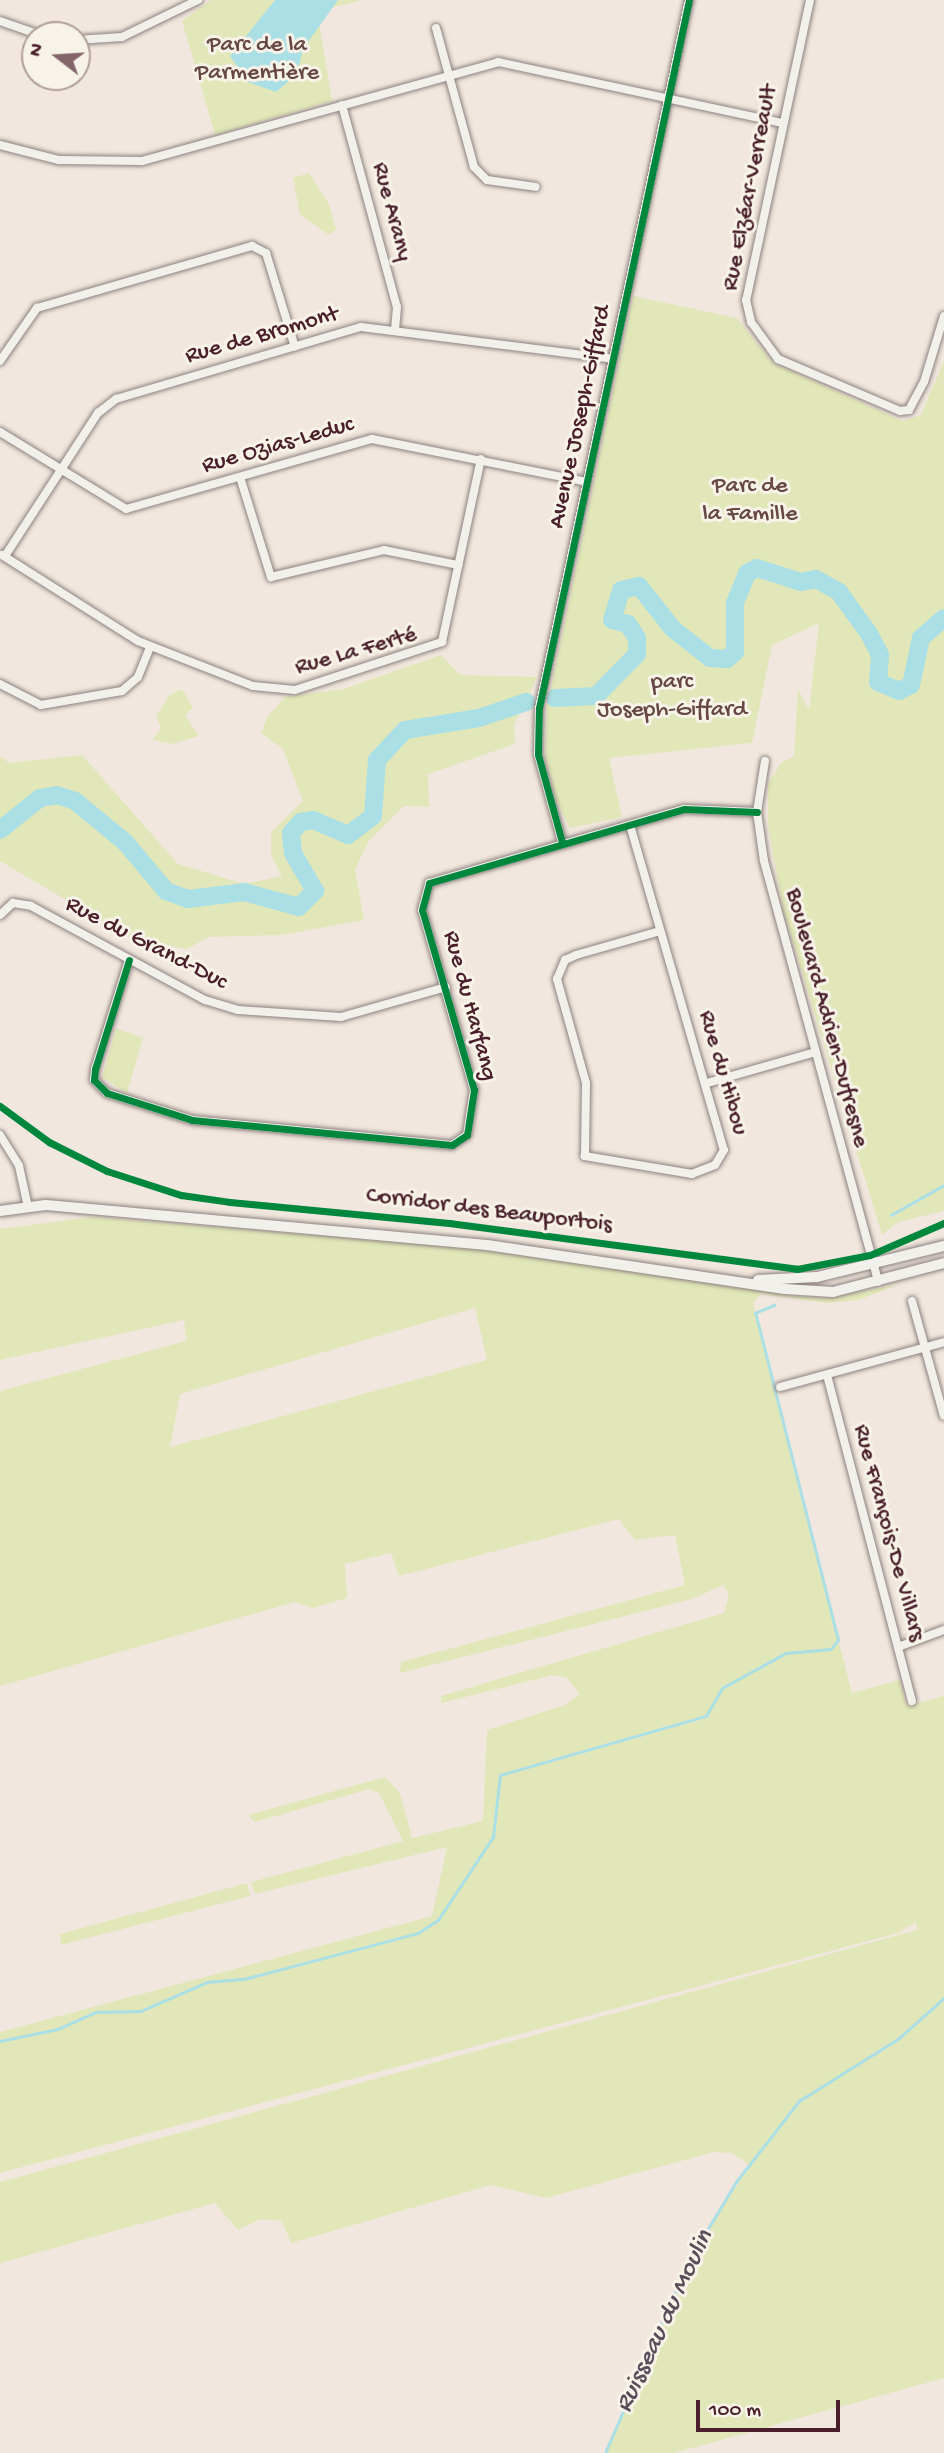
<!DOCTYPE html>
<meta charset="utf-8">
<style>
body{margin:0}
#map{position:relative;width:944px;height:2453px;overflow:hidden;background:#f1e7de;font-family:"Gochi Hand",sans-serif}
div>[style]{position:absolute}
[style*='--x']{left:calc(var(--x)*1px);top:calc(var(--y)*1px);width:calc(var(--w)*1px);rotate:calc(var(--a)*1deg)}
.green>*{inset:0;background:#e2e7b9}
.water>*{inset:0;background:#aadfe5}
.stream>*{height:2.5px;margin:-1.25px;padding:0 1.25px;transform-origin:1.25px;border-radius:1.25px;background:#aadfe5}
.river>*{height:18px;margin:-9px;padding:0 9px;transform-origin:9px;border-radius:9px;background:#aadfe5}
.roads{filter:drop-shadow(0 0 2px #8d817f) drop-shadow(0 0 2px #8d817f)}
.minor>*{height:8px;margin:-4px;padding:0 4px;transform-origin:4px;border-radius:4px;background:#f2f0eb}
.tertiary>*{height:10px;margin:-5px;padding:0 5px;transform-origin:5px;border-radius:5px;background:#f2f0eb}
.cycleway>*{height:7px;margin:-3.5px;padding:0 3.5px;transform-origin:3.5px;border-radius:3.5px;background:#00873e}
span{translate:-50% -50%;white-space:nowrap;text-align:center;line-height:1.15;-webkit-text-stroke:6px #f7f3e8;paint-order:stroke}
.park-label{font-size:24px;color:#664741}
.street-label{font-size:24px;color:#4a1f2b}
.water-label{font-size:26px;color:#5a4e5a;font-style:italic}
.north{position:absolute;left:21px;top:21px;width:70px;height:70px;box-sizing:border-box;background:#f7f3e8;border:2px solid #b29e9c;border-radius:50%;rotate:287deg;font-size:19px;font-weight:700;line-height:28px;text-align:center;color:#4a1f2b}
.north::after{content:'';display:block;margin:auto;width:24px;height:32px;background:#84656a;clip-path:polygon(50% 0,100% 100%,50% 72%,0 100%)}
.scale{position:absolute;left:696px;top:2400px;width:144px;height:32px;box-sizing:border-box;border:4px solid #4a1f2b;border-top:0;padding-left:9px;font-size:21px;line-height:24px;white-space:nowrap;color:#4a1f2b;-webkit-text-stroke:5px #f7f3e8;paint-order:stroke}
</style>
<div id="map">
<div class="green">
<i style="clip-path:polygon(211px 0,363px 0,317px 11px,332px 101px,215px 135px,182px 21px)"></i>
<i style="clip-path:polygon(309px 173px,329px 204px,336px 229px,329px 235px,300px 215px,293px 178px)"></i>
<i style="clip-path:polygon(633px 296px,737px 318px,773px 363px,903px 421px,921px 415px,944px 361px,944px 1211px,898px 1222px,882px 1235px,783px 910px,768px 824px,768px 784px,781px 763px,794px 756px,798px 689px,809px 710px,819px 623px,772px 645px,752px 743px,609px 758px,622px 817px,570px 828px,556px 800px,545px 755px,547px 707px)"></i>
<i style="clip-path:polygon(441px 655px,460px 675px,537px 677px,514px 725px,515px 744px,428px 774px,429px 807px,404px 806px,368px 842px,355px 870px,364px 920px,281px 935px,208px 937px,187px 949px,132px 939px,0 861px,0 756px,9px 763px,82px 755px,178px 864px,244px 884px,282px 876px,271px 856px,271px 832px,303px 801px,283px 749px,261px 733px,268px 716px,285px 697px,343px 689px)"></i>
<i style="clip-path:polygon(182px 689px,193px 708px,185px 715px,199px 736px,172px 744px,152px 740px,161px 729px,156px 715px,171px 694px)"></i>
<i style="clip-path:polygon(116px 1028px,143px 1038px,127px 1093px,102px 1077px)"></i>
<i style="clip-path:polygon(evenodd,92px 1217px,486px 1249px,789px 1295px,827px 1298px,900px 1284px,858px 1300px,828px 1303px,760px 1294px,753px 1304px,852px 1693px,900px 1680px,906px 1706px,944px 1696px,944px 2378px,674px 2453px,605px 2453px,688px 2262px,750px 2165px,731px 2153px,714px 2152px,546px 2198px,491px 2185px,291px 2243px,282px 2221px,260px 2219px,238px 2230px,215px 2203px,0 2263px,0 2182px,917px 1930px,916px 1922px,898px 1933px,0 2173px,0 2032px,432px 1916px,447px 1847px,255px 1894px,251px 1882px,403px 1841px,379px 1793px,370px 1789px,255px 1822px,248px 1815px,385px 1777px,400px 1793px,412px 1838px,483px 1821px,487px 1730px,565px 1705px,580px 1694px,567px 1678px,553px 1675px,442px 1703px,441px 1696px,724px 1613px,729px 1595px,723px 1585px,692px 1599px,400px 1673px,401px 1662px,685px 1585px,675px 1535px,635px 1540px,619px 1519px,399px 1576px,391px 1553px,345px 1564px,347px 1598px,313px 1608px,295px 1602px,0 1686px,0 1391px,186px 1341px,184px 1320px,0 1360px,0 1229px,92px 1217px,475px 1308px,487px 1360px,170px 1447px,180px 1394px,475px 1308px)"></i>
<i style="clip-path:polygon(247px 1883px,250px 1896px,61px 1945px,60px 1934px)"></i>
</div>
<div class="water">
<i style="clip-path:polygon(275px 0,338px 0,303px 49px,297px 74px,276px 92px,248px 82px,230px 56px)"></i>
</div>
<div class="stream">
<i style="--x:891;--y:1215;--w:61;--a:-29.5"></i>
<i style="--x:0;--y:2041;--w:59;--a:-11.7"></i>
<i style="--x:58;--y:2029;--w:42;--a:-24.1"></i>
<i style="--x:96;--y:2012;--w:45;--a:-1.3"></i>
<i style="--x:141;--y:2011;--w:72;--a:-23.7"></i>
<i style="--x:207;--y:1982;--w:37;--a:-5"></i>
<i style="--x:244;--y:1979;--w:180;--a:-14.8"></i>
<i style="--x:418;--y:1933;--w:24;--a:-33"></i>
<i style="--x:438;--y:1920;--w:100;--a:-56.5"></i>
<i style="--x:493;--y:1837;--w:62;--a:-83.6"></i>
<i style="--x:500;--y:1775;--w:214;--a:-16"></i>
<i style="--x:706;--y:1716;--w:32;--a:-60"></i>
<i style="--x:722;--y:1688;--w:73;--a:-28.7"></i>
<i style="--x:786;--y:1653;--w:45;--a:-5.1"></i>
<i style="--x:831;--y:1649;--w:11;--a:-52"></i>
<i style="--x:838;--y:1640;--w:337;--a:-104.2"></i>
<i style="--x:755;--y:1313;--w:21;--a:-23"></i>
<i style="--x:605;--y:2453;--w:208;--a:-66.5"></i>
<i style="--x:688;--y:2262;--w:93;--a:-59"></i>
<i style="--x:736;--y:2182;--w:103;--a:-52.1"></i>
<i style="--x:799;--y:2101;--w:117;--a:-32.1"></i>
<i style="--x:898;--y:2039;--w:62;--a:-41.7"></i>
</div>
<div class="river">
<i style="--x:555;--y:698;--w:41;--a:-2.8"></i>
<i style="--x:596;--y:696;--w:59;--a:-45.7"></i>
<i style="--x:637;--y:654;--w:16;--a:-90"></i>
<i style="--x:637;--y:638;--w:17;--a:-123"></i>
<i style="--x:628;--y:624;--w:16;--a:-166"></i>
<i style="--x:612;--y:620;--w:31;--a:-73"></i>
<i style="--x:621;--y:590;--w:18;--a:-13"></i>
<i style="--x:639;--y:586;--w:55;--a:51.7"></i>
<i style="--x:673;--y:629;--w:47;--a:38.1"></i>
<i style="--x:710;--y:658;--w:17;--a:3"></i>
<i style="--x:727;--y:659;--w:11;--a:-41"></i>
<i style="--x:735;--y:652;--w:49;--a:-90"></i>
<i style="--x:735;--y:603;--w:32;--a:-68"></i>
<i style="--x:747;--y:573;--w:11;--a:-27"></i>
<i style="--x:757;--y:568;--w:46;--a:17.7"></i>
<i style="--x:801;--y:582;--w:15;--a:-11"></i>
<i style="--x:816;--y:579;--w:26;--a:29"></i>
<i style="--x:839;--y:592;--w:49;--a:54.1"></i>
<i style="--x:868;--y:632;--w:26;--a:62"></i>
<i style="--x:880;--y:655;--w:27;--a:94"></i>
<i style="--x:878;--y:682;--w:23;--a:23"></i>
<i style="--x:899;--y:691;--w:13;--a:-27"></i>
<i style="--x:911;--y:685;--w:48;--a:-78"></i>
<i style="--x:921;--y:638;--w:30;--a:-41"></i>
<i style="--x:0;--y:830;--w:51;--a:-38.7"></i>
<i style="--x:40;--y:798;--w:17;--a:-10"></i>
<i style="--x:57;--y:795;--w:19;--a:18"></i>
<i style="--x:75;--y:801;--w:65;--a:39.4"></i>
<i style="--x:125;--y:842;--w:64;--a:50.1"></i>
<i style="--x:166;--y:891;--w:23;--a:20"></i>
<i style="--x:188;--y:899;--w:56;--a:-7.1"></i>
<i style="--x:244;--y:892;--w:57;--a:15.3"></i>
<i style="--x:299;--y:907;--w:23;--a:-45"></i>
<i style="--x:315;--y:891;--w:44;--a:-120.1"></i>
<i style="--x:293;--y:853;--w:20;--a:-96"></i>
<i style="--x:291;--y:833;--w:15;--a:-48"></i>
<i style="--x:301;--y:822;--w:12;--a:-9"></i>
<i style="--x:313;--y:820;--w:38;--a:23"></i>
<i style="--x:348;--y:835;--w:31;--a:-37"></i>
<i style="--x:373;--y:816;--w:56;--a:-85.9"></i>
<i style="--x:377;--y:760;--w:41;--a:-47"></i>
<i style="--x:405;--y:730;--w:75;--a:-9.2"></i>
<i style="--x:479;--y:718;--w:50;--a:-18.8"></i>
</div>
<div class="roads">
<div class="minor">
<i style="--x:810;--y:0;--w:307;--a:102"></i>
<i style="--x:746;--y:300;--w:23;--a:77"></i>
<i style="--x:751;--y:322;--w:46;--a:53.9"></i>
<i style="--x:778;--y:359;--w:133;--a:23.1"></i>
<i style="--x:900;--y:411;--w:9;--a:-6"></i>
<i style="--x:909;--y:410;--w:32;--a:-62"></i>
<i style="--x:924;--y:382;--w:69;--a:-73.1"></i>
<i style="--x:0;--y:21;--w:42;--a:19.3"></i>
<i style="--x:436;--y:28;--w:144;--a:74.7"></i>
<i style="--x:474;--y:167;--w:18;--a:45"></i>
<i style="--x:487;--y:180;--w:49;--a:8.1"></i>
<i style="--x:77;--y:40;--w:45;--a:-3.8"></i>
<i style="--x:122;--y:37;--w:85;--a:-26"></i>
<i style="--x:342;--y:105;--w:209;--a:74.8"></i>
<i style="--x:397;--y:307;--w:22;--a:95"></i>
<i style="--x:0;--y:145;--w:61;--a:14.3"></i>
<i style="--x:59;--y:160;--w:83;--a:0.7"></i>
<i style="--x:142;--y:161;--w:370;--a:-15.5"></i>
<i style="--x:498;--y:62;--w:291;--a:12.1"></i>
<i style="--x:0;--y:361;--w:65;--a:-55.1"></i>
<i style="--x:37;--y:308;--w:224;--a:-16.1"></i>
<i style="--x:252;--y:246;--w:16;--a:27"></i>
<i style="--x:266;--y:253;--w:98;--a:72.9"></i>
<i style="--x:0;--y:432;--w:148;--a:31.4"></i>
<i style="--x:126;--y:509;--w:256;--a:-15.9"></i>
<i style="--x:372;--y:439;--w:219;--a:11.3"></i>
<i style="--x:240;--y:477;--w:105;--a:72.8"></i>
<i style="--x:271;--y:577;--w:116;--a:-13.4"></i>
<i style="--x:384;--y:550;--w:76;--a:11.5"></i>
<i style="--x:2;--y:555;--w:161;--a:32.3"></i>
<i style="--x:138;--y:641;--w:123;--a:21.4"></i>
<i style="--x:253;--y:686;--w:42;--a:5.4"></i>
<i style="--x:295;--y:690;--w:155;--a:-18.1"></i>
<i style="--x:442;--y:642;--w:187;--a:-78"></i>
<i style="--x:5;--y:556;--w:171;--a:-57"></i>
<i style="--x:98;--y:413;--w:23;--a:-38"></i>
<i style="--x:116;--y:399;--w:255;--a:-16.4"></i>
<i style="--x:361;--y:327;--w:254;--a:7.2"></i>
<i style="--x:0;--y:684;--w:46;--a:27.1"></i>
<i style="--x:41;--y:705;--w:82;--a:-9.8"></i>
<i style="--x:122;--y:691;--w:21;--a:-41"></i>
<i style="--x:138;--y:677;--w:32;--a:-68"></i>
<i style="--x:765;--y:761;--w:52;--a:98.9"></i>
<i style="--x:757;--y:812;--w:49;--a:81.9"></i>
<i style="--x:764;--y:861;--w:436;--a:74.8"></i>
<i style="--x:630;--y:825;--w:338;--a:73.9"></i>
<i style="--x:724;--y:1150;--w:17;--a:121"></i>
<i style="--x:715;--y:1165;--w:25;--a:159"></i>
<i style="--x:692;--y:1174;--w:109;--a:-170.5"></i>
<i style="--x:585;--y:1156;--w:73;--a:-89.2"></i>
<i style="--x:586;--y:1083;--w:108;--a:-105.6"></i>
<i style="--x:557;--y:979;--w:21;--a:-67"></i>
<i style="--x:565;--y:960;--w:12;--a:-24"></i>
<i style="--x:576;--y:955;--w:87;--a:-15.9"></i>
<i style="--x:562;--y:842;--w:91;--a:-105.3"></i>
<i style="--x:538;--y:754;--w:46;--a:-88.8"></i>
<i style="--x:539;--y:708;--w:724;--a:-78.04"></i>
<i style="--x:0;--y:915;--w:18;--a:-43"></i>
<i style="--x:13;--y:903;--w:18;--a:9"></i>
<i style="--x:31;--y:906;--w:198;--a:28.4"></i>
<i style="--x:205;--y:1000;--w:34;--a:17"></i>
<i style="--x:238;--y:1010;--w:103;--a:3.9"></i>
<i style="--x:341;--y:1017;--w:109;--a:-15.9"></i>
<i style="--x:129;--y:960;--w:114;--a:107.3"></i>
<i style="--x:95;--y:1069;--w:11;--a:95"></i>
<i style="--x:94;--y:1080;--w:18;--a:45"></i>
<i style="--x:107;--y:1093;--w:89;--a:17.6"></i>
<i style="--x:192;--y:1120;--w:261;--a:5.5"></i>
<i style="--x:452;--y:1145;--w:18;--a:-34"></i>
<i style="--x:467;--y:1135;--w:46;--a:-81.2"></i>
<i style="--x:474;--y:1090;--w:187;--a:-106.1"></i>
<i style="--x:422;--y:910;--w:28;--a:-75"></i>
<i style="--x:429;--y:883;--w:266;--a:-16.2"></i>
<i style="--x:684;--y:809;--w:73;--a:2.4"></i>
<i style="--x:707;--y:1083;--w:113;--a:-15.9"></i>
<i style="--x:0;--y:1135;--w:36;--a:58"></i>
<i style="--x:19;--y:1166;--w:42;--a:77.6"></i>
<i style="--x:912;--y:1301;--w:119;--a:74.5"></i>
<i style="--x:827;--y:1375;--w:337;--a:75.4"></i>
<i style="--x:780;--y:1387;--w:170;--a:-15.3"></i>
<i style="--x:898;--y:1647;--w:49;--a:-20.3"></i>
</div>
<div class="tertiary">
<i style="--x:0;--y:1211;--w:46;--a:-7.4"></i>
<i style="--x:46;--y:1205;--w:443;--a:5.2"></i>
<i style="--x:487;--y:1245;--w:301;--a:8.4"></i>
<i style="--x:785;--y:1289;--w:48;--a:3.6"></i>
<i style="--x:833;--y:1292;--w:115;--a:-14.6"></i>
<i style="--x:758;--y:1280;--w:59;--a:-2.9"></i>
<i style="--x:817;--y:1277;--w:131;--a:-13.7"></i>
</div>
</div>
<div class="cycleway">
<i style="--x:562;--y:842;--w:91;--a:-105.3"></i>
<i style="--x:538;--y:754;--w:46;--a:-88.8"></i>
<i style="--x:539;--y:708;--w:724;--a:-78.04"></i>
<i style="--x:129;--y:960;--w:114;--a:107.3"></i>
<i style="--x:95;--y:1069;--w:11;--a:95"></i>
<i style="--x:94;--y:1080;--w:18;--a:45"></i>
<i style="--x:107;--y:1093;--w:89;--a:17.6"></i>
<i style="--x:192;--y:1120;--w:261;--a:5.5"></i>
<i style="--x:452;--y:1145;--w:18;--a:-34"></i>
<i style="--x:467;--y:1135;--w:46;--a:-81.2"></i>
<i style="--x:474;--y:1090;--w:187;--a:-106.1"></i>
<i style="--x:422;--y:910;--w:28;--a:-75"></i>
<i style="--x:429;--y:883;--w:266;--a:-16.2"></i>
<i style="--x:684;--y:809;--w:73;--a:2.4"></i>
<i style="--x:0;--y:1106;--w:61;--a:36.3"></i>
<i style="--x:49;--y:1142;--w:65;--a:26.6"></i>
<i style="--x:107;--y:1171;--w:78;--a:18"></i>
<i style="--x:181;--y:1195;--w:49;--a:8.1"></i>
<i style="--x:230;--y:1202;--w:220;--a:5.5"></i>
<i style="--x:449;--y:1223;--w:351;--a:7.5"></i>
<i style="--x:797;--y:1269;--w:74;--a:-10.9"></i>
<i style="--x:870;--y:1255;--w:81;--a:-23.4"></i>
</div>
<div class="park-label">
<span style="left:257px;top:60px">Parc de la<br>Parmentière</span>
<span style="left:750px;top:501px">Parc de<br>la Famille</span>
<span style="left:672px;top:697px">parc<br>Joseph-Giffard</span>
</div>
<div class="street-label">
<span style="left:751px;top:188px;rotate:-79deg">Rue Elzéar-Verreault</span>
<span style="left:391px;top:212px;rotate:75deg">Rue Arany</span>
<span style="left:262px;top:336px;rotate:-16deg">Rue de Bromont</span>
<span style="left:581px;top:417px;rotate:-78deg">Avenue Joseph-Giffard</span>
<span style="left:278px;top:446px;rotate:-16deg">Rue Ozias-Leduc</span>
<span style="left:356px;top:652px;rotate:-16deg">Rue La Ferté</span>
<span style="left:146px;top:944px;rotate:27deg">Rue du Grand-Duc</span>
<span style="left:469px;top:1006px;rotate:75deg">Rue du Harfang</span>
<span style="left:826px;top:1018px;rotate:75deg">Boulevard Adrien-Dufresne</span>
<span style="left:722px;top:1073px;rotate:74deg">Rue du Hibou</span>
<span style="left:489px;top:1211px;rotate:7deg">Corridor des Beauportois</span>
<span style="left:888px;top:1533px;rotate:75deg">Rue François-De Villars</span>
</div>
<div class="water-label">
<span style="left:666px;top:2322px;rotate:-65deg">Ruisseau du Moulin</span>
</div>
<div class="north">N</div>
<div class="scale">100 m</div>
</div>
